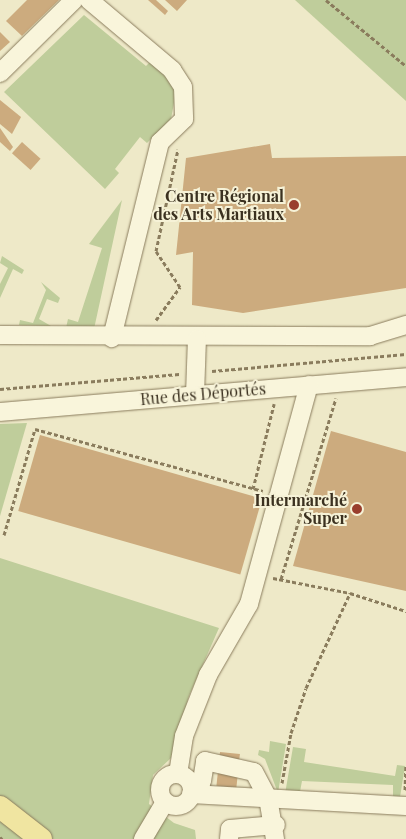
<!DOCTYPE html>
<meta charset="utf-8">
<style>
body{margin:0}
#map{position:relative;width:406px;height:839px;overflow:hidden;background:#eee9c8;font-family:"Playfair Display",serif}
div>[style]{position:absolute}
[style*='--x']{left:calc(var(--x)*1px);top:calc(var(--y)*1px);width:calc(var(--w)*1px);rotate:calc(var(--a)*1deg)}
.green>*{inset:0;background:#bfcd9b}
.building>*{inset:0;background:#ccab7e;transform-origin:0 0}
.path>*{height:3px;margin-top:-1.5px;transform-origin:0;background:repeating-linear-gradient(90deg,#8a7c5d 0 4px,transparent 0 6.5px)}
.roads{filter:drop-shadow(0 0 1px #8a7c5d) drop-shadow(0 0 1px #8a7c5d)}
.minor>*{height:18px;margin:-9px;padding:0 9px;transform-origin:9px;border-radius:9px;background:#f9f5db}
.minor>.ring{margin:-9px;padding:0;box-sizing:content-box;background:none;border:18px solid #f9f5db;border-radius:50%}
.major>*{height:22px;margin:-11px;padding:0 11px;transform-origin:11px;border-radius:11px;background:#f0e5a1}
.dots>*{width:14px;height:14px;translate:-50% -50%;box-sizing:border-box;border:2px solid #f6f2d7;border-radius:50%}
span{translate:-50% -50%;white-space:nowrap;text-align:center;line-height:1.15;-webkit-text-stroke:4px #f6f2d7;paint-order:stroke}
.poi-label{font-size:16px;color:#3b3120;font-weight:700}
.right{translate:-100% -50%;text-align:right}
.street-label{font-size:16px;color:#3b3120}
</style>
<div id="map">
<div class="green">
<i style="clip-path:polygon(295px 0,406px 0,406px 101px)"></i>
<i style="clip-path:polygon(84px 15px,146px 66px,150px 62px,172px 81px,176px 92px,171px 119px,147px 143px,140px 137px,115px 169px,119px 173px,105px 189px,4px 92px)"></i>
<i style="clip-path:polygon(122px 200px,94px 329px,66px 328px,68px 319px,78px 322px,102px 248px,89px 244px)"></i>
<i style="clip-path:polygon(2px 256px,24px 270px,22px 274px,13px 269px,0 298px,0 284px,8px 268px,0 263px)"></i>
<i style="clip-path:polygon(41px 282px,60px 298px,58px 303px,47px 299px,39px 319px,51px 326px,19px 325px,20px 320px,33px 323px,46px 290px)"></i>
<i style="clip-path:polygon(27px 423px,0 516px,0 424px)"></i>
<i style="clip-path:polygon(0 558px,219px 628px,189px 696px,171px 758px,153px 775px,149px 804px,174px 823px,195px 830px,196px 839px,0 839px)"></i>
<i style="clip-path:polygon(270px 741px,286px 744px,278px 793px,265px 759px,258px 755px,259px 750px,269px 752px)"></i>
<i style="clip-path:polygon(293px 747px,306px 749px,304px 762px,395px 776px,397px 765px,405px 766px,400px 797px,393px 797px,393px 785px,302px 781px,299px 797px,285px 794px)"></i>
</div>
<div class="building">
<i style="clip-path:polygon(27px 0,59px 0,22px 36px,6px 21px)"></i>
<i style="clip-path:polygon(148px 0,156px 0,168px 11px,165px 15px)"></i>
<i style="clip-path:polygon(165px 0,193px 0,187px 0,177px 11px)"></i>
<i style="clip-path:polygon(0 32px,10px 42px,0 51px)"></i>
<i style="clip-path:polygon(0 100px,21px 117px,12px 134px,0 124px)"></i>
<i style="clip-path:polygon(0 128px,13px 147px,10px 151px,0 142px)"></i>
<i style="left:22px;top:142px;width:25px;height:15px;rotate:42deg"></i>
<i style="clip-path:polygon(270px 144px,272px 158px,406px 156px,406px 288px,243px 313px,192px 305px,193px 252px,176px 255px,186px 158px)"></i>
<i style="clip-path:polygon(331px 431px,406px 452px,406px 591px,293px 566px)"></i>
<i style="left:40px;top:435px;width:231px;height:79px;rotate:16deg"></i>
<i style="left:220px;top:752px;width:20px;height:34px;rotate:6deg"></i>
</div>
<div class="path">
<i style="--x:326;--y:0;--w:104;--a:39.5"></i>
<i style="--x:156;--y:320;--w:41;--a:-54"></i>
<i style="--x:180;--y:287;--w:43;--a:-123.7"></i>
<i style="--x:156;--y:251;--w:104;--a:-77.8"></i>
<i style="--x:212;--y:371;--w:195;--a:-5"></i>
<i style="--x:0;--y:389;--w:180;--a:-4.8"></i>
<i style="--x:253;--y:489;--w:88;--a:-76.1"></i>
<i style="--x:4;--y:535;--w:110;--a:-73.7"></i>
<i style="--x:35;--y:429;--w:236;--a:15.2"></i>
<i style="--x:273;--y:578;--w:78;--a:11"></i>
<i style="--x:350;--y:593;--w:59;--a:17.8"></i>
<i style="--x:281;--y:579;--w:189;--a:-73.1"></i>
<i style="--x:282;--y:783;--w:51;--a:-79.8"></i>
<i style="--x:291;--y:733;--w:47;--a:-71.6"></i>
<i style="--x:306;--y:688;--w:105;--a:-65.1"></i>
<i style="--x:405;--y:790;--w:25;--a:-88"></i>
<i style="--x:0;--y:837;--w:3;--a:45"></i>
</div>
<div class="roads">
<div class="minor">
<i style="--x:89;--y:0;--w:109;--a:40.1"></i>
<i style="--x:172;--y:70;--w:20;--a:57"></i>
<i style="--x:183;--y:87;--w:32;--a:88"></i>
<i style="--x:184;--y:119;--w:33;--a:136"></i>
<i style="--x:160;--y:142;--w:202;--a:103.8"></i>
<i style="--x:0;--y:73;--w:104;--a:-44.6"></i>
<i style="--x:0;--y:335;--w:370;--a:0.2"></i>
<i style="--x:370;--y:336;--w:38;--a:-17"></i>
<i style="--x:195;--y:395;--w:56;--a:-88"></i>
<i style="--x:0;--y:412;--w:408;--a:-4.9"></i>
<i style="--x:178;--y:774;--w:38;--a:-81"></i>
<i style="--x:184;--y:736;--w:66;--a:-68.5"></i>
<i style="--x:208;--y:675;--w:82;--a:-60"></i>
<i style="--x:249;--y:604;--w:227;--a:-74.7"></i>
<i class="ring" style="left:160px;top:774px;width:14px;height:14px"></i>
<i style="--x:191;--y:784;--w:11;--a:-15"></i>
<i style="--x:202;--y:781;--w:20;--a:-81"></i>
<i style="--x:205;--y:761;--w:50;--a:12.7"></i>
<i style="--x:254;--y:772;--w:30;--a:62"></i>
<i style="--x:268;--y:798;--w:42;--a:80.3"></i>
<i style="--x:191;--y:794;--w:215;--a:3.2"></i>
<i style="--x:143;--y:839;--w:43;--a:-59.3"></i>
<i style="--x:229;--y:839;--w:10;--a:-84"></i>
<i style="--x:230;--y:829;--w:46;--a:-5"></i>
</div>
<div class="major">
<i style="--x:0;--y:807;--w:52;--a:38"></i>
</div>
</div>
<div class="dots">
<i style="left:294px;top:205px;background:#993e2d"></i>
<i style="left:357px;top:509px;background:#993e2d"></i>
</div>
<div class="poi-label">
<span class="right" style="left:284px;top:205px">Centre Régional<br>des Arts Martiaux</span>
<span class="right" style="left:347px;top:509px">Intermarché<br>Super</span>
</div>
<div class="street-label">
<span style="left:203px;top:394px;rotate:-5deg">Rue des Déportés</span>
</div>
</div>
